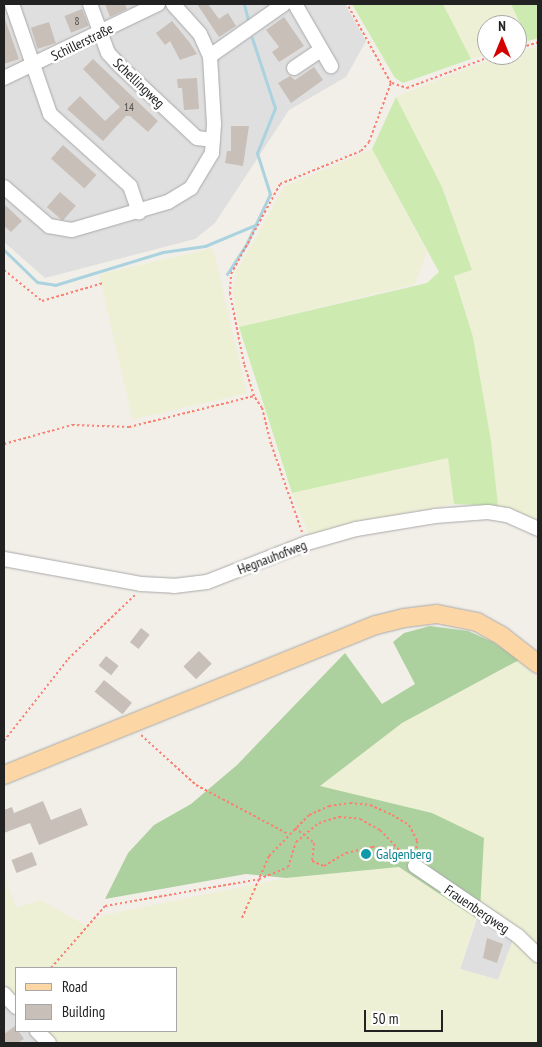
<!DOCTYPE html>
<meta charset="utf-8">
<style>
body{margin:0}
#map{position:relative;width:542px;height:1047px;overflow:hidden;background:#f2efe9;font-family:"PT Sans Narrow",sans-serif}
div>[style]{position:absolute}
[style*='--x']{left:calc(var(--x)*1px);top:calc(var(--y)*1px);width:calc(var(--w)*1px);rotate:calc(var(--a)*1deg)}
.residential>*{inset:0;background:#e0dfdf}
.farmland>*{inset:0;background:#eef0d5;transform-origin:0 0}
.grass>*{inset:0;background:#cdebb0}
.forest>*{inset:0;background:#add19e}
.stream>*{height:3px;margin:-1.5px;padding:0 1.5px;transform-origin:1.5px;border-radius:1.5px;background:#aad3df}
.building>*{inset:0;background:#c7bfb8;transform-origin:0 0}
.path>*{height:2px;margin-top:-1px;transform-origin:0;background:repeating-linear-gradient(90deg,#fa8072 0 2.5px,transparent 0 5px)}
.roads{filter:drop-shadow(0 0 1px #a9a9a9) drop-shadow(0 0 1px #a9a9a9)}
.minor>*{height:14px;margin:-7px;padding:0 7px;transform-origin:7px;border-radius:7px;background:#fff}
.major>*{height:18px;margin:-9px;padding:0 9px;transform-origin:9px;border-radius:9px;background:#fcd6a4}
.dots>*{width:14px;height:14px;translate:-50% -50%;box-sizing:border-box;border:2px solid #fff;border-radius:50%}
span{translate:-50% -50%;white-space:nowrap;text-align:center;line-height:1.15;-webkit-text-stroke:5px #fff;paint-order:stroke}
.number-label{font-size:11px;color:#4b4948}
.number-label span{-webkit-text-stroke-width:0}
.street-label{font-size:14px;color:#222}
.culture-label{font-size:14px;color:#0d838f}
.left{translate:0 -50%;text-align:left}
.frame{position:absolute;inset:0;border:5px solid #222;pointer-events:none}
.legend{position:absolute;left:15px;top:967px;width:162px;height:65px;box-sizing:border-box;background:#fff;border:1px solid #a7a7a7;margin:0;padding:6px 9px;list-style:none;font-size:15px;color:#222}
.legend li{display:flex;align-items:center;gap:10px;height:25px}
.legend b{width:25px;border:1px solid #a7a7a7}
.north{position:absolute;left:477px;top:15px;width:50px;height:50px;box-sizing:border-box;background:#fff;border:1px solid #a7a7a7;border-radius:50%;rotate:0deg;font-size:14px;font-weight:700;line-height:20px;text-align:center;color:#222}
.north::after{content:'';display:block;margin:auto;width:18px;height:22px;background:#d40000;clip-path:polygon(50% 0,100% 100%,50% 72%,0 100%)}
.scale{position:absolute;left:364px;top:1010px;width:79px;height:22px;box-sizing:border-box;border:2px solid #222;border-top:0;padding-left:6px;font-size:15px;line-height:18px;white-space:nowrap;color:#222;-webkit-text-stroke:4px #fff;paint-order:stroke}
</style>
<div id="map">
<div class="residential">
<i style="clip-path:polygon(4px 4px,345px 4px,366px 41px,346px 77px,289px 110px,215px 223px,195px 239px,45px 278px,4px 242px)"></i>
<i style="clip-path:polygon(480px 910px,515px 935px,498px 980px,460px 969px)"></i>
<i style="clip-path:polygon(4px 1000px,16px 1015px,16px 1031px,29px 1031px,40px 1043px,4px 1043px)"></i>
</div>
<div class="farmland">
<i style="clip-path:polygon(443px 4px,511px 4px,528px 41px,517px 45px,517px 25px,487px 25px,487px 54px,471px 59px)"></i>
<i style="clip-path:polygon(538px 46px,538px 519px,498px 506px,491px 441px,473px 337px,454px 275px,472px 270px,442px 187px,396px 97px,475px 65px)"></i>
<i style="clip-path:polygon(372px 149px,427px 252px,415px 284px,239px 327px,233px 294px,236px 272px,284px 187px)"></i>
<i style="left:213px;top:248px;width:149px;height:117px;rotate:77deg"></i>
<i style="clip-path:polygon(449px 458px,454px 504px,368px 520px,309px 536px,292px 493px)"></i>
<i style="clip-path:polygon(519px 660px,538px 679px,538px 1043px,44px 1043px,39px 1031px,176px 1031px,176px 968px,16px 968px,16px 997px,4px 986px,4px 873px,16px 908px,41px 900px,85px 925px,104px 915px,286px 878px,400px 867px,476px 918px,460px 969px,498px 980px,515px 935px,480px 910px,432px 813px,319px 786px,402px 723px)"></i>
</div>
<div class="grass">
<i style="clip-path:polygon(352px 4px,443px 4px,471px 59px,403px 83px,395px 78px)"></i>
<i style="clip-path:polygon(511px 4px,538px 4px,538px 38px,528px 41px)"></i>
<i style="clip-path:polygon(396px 97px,442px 187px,472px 270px,454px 276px,473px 337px,491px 441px,498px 506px,454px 504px,448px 458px,292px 493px,239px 327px,427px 283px,439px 272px,372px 149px)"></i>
</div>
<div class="forest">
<i style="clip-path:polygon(430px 626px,468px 631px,493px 642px,519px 660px,402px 723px,320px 786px,432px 813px,484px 838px,480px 910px,476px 918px,399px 867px,286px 878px,246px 874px,105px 899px,128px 853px,154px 825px,191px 804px,237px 765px,345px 653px,382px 704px,415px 684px,393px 642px,404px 633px)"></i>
</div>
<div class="stream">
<i style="--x:244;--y:4;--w:16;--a:76"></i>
<i style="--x:4;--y:250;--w:46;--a:44.1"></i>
<i style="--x:37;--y:282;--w:18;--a:9"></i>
<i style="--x:55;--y:285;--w:113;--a:-17"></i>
<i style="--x:163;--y:252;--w:42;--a:-8.1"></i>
<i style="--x:205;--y:246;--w:54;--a:-22.8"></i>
<i style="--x:227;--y:274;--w:35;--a:-57"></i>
<i style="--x:246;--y:245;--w:56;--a:-64.8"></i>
<i style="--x:270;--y:194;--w:43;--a:-107.6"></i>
<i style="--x:257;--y:153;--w:48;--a:-68.2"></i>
<i style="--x:275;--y:108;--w:74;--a:-108.2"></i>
</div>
<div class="building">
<i style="clip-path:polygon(105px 4px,125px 4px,127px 9px,110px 17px)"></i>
<i style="clip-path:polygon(197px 4px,208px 4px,219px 19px,228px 13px,236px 26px,219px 37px)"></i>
<i style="left:82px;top:9px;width:18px;height:19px;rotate:68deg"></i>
<i style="clip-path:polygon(284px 17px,304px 46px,279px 62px,272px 52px,279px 47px,266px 30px)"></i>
<i style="clip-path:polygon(5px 19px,19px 59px,4px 64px,4px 20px)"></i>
<i style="clip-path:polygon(172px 21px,190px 43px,197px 54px,180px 60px,170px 41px,165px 45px,156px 33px)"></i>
<i style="left:49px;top:22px;width:22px;height:19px;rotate:72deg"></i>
<i style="clip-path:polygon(93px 59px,158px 121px,148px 132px,130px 116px,126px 116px,103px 141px,67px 109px,80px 96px,105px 121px,120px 107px,83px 69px)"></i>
<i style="clip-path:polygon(314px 67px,323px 80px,291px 103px,278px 83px,290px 76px,295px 80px)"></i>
<i style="clip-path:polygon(197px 78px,199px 109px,184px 110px,182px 88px,178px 88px,177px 79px)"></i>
<i style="clip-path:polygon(231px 126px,249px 126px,243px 166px,225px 163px,227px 151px,231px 151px)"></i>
<i style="left:63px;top:145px;width:45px;height:18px;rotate:42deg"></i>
<i style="left:60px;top:192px;width:21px;height:20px;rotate:41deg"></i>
<i style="clip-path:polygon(4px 204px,22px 221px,11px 232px,4px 226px)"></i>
<i style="left:141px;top:628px;width:11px;height:18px;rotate:38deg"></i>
<i style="left:199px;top:651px;width:18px;height:22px;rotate:45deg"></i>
<i style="left:106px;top:656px;width:16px;height:12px;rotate:38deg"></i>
<i style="left:104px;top:680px;width:36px;height:15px;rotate:39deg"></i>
<i style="clip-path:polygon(43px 801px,51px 820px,81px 808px,88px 825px,39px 845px,30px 823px,4px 833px,4px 810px,12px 807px,14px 813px)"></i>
<i style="left:32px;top:852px;width:14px;height:22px;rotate:69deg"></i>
<i style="clip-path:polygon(487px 938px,503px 944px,497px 963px,483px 958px)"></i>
<i style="clip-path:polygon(15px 1026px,24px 1039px,17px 1043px,4px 1043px,4px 1034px)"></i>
</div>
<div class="path">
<i style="--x:517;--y:49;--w:22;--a:-18"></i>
<i style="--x:392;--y:83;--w:16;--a:18"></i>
<i style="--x:407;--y:88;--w:94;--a:-20.6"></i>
<i style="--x:4;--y:270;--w:49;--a:39.2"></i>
<i style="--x:42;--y:301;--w:64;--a:-16.4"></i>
<i style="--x:4;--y:444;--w:71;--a:-15.6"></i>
<i style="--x:72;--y:425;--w:57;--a:2"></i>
<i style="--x:129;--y:427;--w:129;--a:-13.9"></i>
<i style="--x:302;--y:532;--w:93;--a:-109.4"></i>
<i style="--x:271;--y:444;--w:37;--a:-104"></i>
<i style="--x:262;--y:408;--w:14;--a:-124"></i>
<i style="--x:254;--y:396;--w:34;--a:-107"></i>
<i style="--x:244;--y:364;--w:71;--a:-101.3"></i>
<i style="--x:230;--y:294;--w:20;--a:-87"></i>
<i style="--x:231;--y:274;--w:102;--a:-61.4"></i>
<i style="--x:280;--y:184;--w:87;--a:-22.2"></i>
<i style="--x:361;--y:151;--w:12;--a:-48"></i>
<i style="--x:369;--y:142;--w:63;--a:-69.6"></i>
<i style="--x:391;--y:83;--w:90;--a:-119.1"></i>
<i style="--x:141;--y:735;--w:74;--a:42.3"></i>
<i style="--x:196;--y:785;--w:104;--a:28"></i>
<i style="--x:4;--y:741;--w:104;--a:-52"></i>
<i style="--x:68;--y:659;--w:93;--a:-43.7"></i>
<i style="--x:295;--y:828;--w:24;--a:38"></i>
<i style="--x:314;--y:843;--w:18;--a:96"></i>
<i style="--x:312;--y:861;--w:13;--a:23"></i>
<i style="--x:324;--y:866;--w:26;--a:-31"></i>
<i style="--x:346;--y:853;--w:27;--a:-13"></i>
<i style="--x:372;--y:847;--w:27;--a:4"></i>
<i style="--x:242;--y:918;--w:68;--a:-66.5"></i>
<i style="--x:269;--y:856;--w:57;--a:-45.7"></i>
<i style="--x:309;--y:815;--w:22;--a:-24"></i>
<i style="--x:329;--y:806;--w:21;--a:-8"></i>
<i style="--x:350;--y:803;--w:20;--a:6"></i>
<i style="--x:370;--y:805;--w:24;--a:24"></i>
<i style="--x:392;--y:815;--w:20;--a:30"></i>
<i style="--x:409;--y:825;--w:18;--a:63"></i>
<i style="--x:417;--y:841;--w:14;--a:94"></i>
<i style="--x:51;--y:968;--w:82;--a:-48.9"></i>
<i style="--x:105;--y:906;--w:156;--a:-9.9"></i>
<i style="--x:259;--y:879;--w:31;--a:-22"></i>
<i style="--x:288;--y:867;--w:26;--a:-72"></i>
<i style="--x:296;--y:842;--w:30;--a:-40"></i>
<i style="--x:319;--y:823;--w:21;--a:-17"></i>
<i style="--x:339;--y:817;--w:21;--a:5"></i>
<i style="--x:360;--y:819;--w:23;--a:29"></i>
<i style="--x:380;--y:830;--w:39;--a:46"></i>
</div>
<div class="roads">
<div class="minor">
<i style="--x:12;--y:4;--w:116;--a:70.9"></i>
<i style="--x:50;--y:114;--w:108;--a:42"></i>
<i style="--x:130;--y:186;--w:28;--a:71"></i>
<i style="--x:90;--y:4;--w:52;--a:69.8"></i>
<i style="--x:108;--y:53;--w:18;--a:47"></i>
<i style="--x:120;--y:66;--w:105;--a:43.1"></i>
<i style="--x:197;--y:138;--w:16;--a:7"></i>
<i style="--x:173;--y:4;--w:40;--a:48"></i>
<i style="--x:200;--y:34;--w:24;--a:66"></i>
<i style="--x:295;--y:4;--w:72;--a:59.9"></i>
<i style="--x:294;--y:68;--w:32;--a:-34"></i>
<i style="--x:4;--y:78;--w:171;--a:-25.7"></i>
<i style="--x:4;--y:187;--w:60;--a:40.9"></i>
<i style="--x:49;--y:226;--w:23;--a:10"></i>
<i style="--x:72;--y:230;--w:100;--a:-16.3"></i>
<i style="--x:168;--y:202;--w:27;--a:-31"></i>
<i style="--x:191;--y:188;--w:41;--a:-59"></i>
<i style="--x:212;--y:153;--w:29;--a:-86"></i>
<i style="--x:214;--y:124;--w:68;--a:-93.4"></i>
<i style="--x:210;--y:56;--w:90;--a:-35.1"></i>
<i style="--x:4;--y:559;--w:139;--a:10.3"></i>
<i style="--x:141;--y:584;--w:33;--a:3"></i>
<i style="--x:174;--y:586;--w:33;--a:-7"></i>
<i style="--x:207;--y:582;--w:107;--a:-21.3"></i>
<i style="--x:307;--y:543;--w:51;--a:-15.9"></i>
<i style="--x:356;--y:529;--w:80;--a:-9.3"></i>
<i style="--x:435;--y:516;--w:53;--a:-4.3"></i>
<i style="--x:488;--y:512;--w:19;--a:9"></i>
<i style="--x:507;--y:515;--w:34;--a:24"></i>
<i style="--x:415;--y:866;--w:125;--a:34.2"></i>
<i style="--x:518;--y:936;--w:28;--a:44"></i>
<i style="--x:4;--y:994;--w:18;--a:47"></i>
<i style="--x:37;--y:1031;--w:17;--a:45"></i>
</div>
<div class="major">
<i style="--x:4;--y:775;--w:401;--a:-22"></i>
<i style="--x:376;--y:625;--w:29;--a:-14"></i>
<i style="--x:404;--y:618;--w:33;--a:-7"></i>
<i style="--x:437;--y:614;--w:41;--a:11.3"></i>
<i style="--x:477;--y:622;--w:29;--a:29"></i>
<i style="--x:502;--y:636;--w:46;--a:37.9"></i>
</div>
</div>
<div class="dots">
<i style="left:366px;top:854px;background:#0f9aa8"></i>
</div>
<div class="number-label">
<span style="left:77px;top:21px">8</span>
<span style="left:129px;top:107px">14</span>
</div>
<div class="street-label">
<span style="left:82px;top:42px;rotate:-26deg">Schillerstraße</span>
<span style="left:139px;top:83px;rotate:44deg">Schellingweg</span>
<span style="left:272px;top:557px;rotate:-21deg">Hegnauhofweg</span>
<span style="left:477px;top:909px;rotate:34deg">Frauenbergweg</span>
</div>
<div class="culture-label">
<span class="left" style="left:376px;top:854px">Galgenberg</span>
</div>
<div class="frame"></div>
<ul class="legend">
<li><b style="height:6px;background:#fcd6a4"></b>Road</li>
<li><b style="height:14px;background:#c7bfb8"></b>Building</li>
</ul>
<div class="north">N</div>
<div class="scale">50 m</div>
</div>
